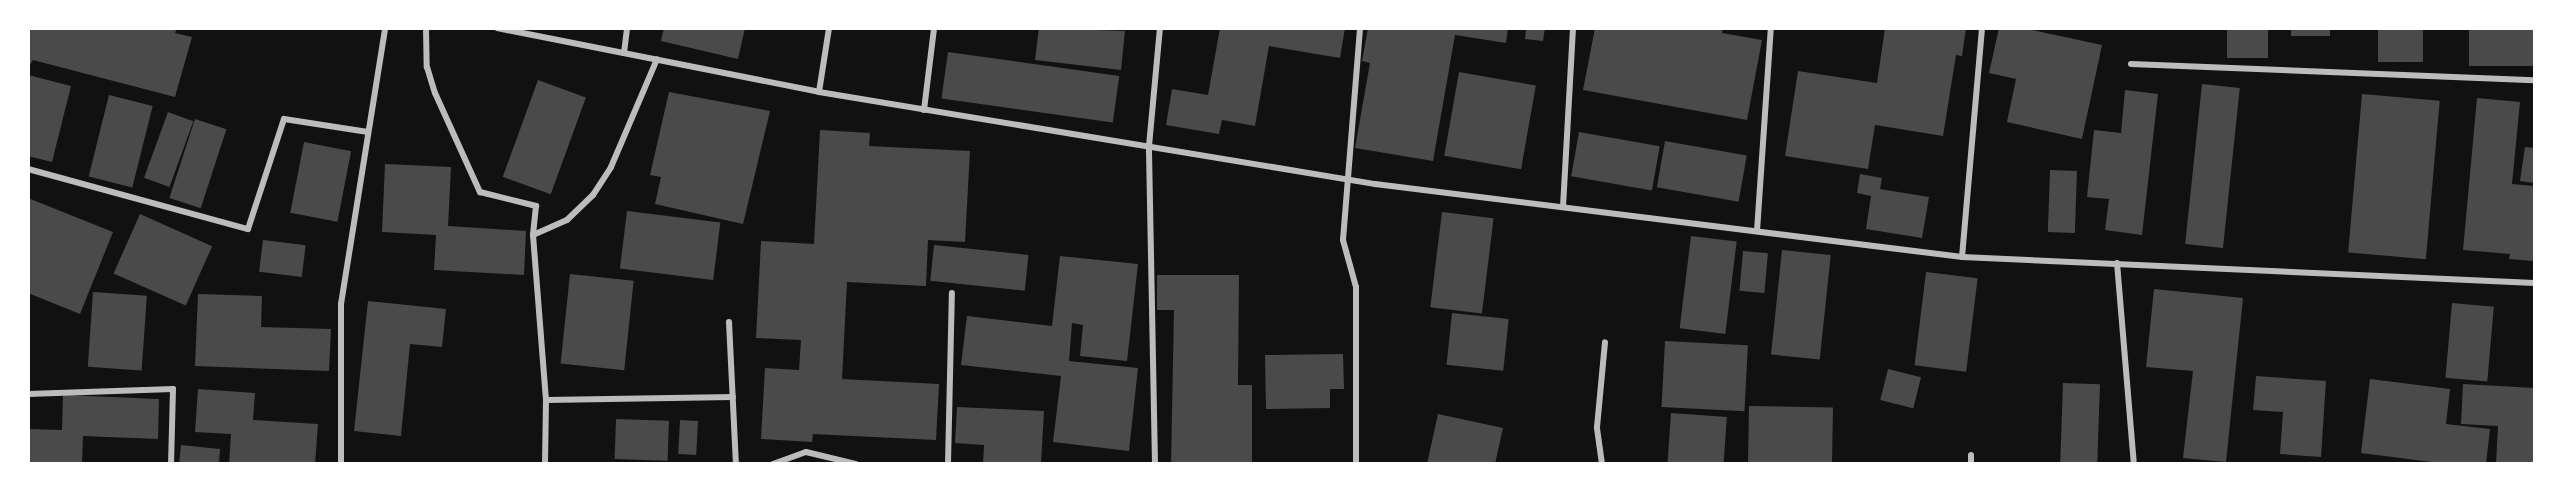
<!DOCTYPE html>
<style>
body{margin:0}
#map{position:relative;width:2563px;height:492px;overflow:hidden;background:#111;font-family:"Varela Round",sans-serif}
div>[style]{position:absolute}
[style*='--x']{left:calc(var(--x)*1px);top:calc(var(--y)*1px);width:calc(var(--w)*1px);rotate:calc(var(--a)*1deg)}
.building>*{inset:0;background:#4a4a4a;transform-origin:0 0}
.minor>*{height:6px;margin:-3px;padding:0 3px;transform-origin:3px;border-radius:3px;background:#bcbcbc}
span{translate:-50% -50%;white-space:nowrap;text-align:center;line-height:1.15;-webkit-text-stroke:6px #fff;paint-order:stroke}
.frame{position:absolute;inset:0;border:30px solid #fff;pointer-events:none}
</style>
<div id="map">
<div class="building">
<i style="clip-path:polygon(28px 28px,177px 28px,175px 33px,192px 37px,175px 97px,33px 60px,28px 68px)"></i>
<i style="clip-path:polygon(664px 28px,745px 28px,738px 59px,661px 41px)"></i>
<i style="clip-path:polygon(1039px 28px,1125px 31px,1121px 70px,1035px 60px)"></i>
<i style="clip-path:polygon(1220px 28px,1345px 28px,1340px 58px,1269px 46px,1255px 126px,1222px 120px,1219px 134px,1166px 125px,1172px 89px,1208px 95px)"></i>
<i style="clip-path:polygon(1368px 28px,1508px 28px,1506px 43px,1455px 35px,1433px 161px,1355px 148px,1370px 63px,1362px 61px)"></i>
<i style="clip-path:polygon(1526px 28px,1545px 28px,1543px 41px,1525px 39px)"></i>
<i style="clip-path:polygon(1595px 28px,1723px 28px,1722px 33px,1762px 40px,1747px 120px,1583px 90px)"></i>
<i style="clip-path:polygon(1885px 28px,1966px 28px,1962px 56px,1956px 55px,1943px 136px,1875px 125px,1868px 169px,1785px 156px,1798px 71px,1877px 83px)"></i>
<i style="clip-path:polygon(1999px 28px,2023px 28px,2102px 45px,2082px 139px,2007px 122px,2016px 79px,1989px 73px)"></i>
<i style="left:2227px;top:28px;width:41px;height:30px"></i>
<i style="left:2291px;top:28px;width:39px;height:8px"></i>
<i style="left:2378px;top:28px;width:45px;height:34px"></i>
<i style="left:2469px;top:28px;width:65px;height:38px"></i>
<i style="left:948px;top:52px;width:173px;height:47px;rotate:8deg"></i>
<i style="left:1459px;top:72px;width:78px;height:85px;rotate:10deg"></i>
<i style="clip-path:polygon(28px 75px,71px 86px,52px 162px,28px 156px)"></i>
<i style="left:538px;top:80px;width:51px;height:103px;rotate:20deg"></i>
<i style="left:2202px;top:84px;width:38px;height:161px;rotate:6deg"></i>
<i style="clip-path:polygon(2125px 90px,2158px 94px,2142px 235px,2105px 230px,2109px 199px,2087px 197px,2094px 130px,2121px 133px)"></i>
<i style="clip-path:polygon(669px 92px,770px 111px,743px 224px,655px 204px,661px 177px,650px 175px)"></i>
<i style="left:2362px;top:94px;width:78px;height:159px;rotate:5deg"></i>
<i style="left:109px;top:95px;width:45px;height:84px;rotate:14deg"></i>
<i style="clip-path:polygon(2477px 98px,2520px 102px,2512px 184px,2534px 186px,2534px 261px,2509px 259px,2510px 254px,2463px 250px)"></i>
<i style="left:168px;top:112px;width:27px;height:70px;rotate:20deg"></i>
<i style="left:195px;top:119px;width:33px;height:83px;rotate:18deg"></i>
<i style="clip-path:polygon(820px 130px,870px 133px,869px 146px,970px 151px,965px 242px,928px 240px,926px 286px,847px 282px,842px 379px,939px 384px,936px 440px,813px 434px,812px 442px,761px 439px,765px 368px,799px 370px,801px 340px,756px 338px,761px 241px,814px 244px)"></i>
<i style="left:1579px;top:132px;width:82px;height:45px;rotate:10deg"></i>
<i style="left:1665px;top:141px;width:83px;height:47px;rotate:10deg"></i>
<i style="left:304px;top:142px;width:48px;height:72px;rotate:11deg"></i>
<i style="clip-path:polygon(2525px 147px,2534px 148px,2534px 183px,2520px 181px)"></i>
<i style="clip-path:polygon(385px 164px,451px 167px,448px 226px,526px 231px,524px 275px,434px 270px,436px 235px,382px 232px)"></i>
<i style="left:2050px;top:170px;width:27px;height:62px;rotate:2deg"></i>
<i style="clip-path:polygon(1860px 174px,1882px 178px,1880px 189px,1929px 197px,1922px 238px,1866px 229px,1871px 196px,1857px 193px)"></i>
<i style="clip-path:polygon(28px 198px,113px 232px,80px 314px,28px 293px)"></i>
<i style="left:627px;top:211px;width:94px;height:58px;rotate:7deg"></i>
<i style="left:1442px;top:212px;width:52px;height:96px;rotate:7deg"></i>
<i style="left:140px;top:214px;width:79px;height:65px;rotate:24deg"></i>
<i style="left:1691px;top:236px;width:46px;height:93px;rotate:7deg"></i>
<i style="left:263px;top:240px;width:43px;height:32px;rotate:7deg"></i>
<i style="left:934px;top:245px;width:95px;height:36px;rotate:6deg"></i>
<i style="left:1782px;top:250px;width:49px;height:105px;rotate:6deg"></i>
<i style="left:1743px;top:251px;width:25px;height:40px;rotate:5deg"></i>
<i style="clip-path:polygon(1060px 256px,1138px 264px,1127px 361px,1080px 356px,1083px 325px,1072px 323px,1069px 361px,1138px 368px,1129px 451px,1053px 442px,1061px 376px,961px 365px,967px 316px,1052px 326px)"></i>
<i style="left:1926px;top:272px;width:52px;height:94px;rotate:7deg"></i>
<i style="left:570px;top:274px;width:64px;height:90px;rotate:6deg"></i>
<i style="clip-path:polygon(1157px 275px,1239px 275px,1238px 385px,1252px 385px,1252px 464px,1171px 464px,1174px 310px,1157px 310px)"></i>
<i style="clip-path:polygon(2154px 289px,2243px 298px,2226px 462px,2183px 458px,2193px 371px,2146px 367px)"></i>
<i style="left:93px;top:292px;width:54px;height:75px;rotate:4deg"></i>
<i style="clip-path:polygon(198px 294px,262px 296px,261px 327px,331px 329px,329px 371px,195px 366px)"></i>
<i style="clip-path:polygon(368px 301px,446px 309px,442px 347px,410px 344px,401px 436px,354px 431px)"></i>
<i style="left:2452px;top:303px;width:42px;height:75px;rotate:5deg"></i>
<i style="left:1452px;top:313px;width:57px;height:52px;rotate:6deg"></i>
<i style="left:1665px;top:341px;width:83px;height:66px;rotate:3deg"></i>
<i style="clip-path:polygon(1343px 354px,1344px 389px,1330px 389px,1330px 408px,1266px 409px,1265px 355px)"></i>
<i style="left:1888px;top:369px;width:34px;height:32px;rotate:14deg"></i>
<i style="clip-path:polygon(2256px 376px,2326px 381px,2321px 457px,2280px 454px,2283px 412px,2253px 410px)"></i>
<i style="clip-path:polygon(2370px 379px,2450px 389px,2446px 424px,2490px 429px,2486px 464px,2447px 464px,2361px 453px)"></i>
<i style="left:2063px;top:383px;width:37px;height:81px;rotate:2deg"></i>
<i style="clip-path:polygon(2463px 384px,2534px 388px,2534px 464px,2496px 464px,2498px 426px,2461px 424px)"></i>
<i style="clip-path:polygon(198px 389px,255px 393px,253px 420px,318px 424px,315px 464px,229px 464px,231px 434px,195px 432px)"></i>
<i style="clip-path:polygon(63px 395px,159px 399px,158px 439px,83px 436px,82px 464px,28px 464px,28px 429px,62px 430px)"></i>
<i style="left:1749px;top:406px;width:84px;height:58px;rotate:1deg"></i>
<i style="clip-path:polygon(957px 407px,1044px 411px,1041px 464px,983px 464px,984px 445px,955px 443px)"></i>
<i style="left:1671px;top:413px;width:56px;height:51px;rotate:4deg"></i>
<i style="clip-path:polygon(1438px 414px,1503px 428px,1495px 464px,1427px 464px)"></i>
<i style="left:616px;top:419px;width:53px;height:40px;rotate:2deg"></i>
<i style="left:680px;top:420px;width:18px;height:34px;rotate:3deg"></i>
<i style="clip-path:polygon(181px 445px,220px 449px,219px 464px,179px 464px)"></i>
</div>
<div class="minor">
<i style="--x:426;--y:28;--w:39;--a:89"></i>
<i style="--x:427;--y:67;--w:27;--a:73"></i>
<i style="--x:435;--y:93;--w:109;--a:65.6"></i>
<i style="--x:480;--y:192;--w:58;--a:14"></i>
<i style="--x:536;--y:206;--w:29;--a:96"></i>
<i style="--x:533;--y:235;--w:166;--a:85.5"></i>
<i style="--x:546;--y:400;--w:64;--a:90.9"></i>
<i style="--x:497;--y:28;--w:328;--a:11.2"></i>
<i style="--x:819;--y:92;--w:564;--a:9.4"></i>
<i style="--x:1375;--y:184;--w:592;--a:7.09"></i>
<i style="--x:1962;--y:257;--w:573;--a:2.6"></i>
<i style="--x:624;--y:53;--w:25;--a:-83"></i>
<i style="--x:2131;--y:64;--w:403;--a:2.3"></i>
<i style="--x:819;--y:92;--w:65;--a:-81.1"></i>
<i style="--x:924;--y:110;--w:83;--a:-83"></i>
<i style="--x:28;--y:169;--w:228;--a:15.3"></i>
<i style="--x:248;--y:229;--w:116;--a:-71.9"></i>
<i style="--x:284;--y:119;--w:85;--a:8.8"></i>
<i style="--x:1563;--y:207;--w:179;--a:-86.8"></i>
<i style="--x:1757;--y:231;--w:203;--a:-86.1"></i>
<i style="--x:533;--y:235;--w:37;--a:-24"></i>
<i style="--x:567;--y:220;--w:36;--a:-44"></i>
<i style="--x:593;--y:195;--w:33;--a:-57"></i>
<i style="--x:611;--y:167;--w:117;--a:-66.9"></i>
<i style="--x:1962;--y:257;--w:230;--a:-85"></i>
<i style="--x:2117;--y:263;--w:202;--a:85.2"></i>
<i style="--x:729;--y:322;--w:142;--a:87.2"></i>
<i style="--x:28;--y:394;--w:145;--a:-2"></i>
<i style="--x:173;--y:389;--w:75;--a:91.5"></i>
<i style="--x:546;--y:400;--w:187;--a:-0.9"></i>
<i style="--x:341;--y:464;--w:160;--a:-90"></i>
<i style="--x:341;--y:304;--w:279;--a:-80.9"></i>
<i style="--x:773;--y:464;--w:35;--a:-20"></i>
<i style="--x:806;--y:452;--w:51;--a:13.5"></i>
<i style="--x:948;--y:464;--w:171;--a:-88.7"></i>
<i style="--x:1155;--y:464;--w:318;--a:-91.1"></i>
<i style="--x:1149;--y:146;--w:119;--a:-84.7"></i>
<i style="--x:1356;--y:464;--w:177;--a:-90"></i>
<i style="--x:1356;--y:287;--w:49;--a:-105.5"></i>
<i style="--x:1343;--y:240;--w:213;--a:-85.4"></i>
<i style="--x:1602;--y:464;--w:37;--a:-98"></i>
<i style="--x:1597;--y:427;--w:85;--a:-84.6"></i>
<i style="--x:1971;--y:464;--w:9;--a:-90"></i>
</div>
<div class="frame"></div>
</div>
